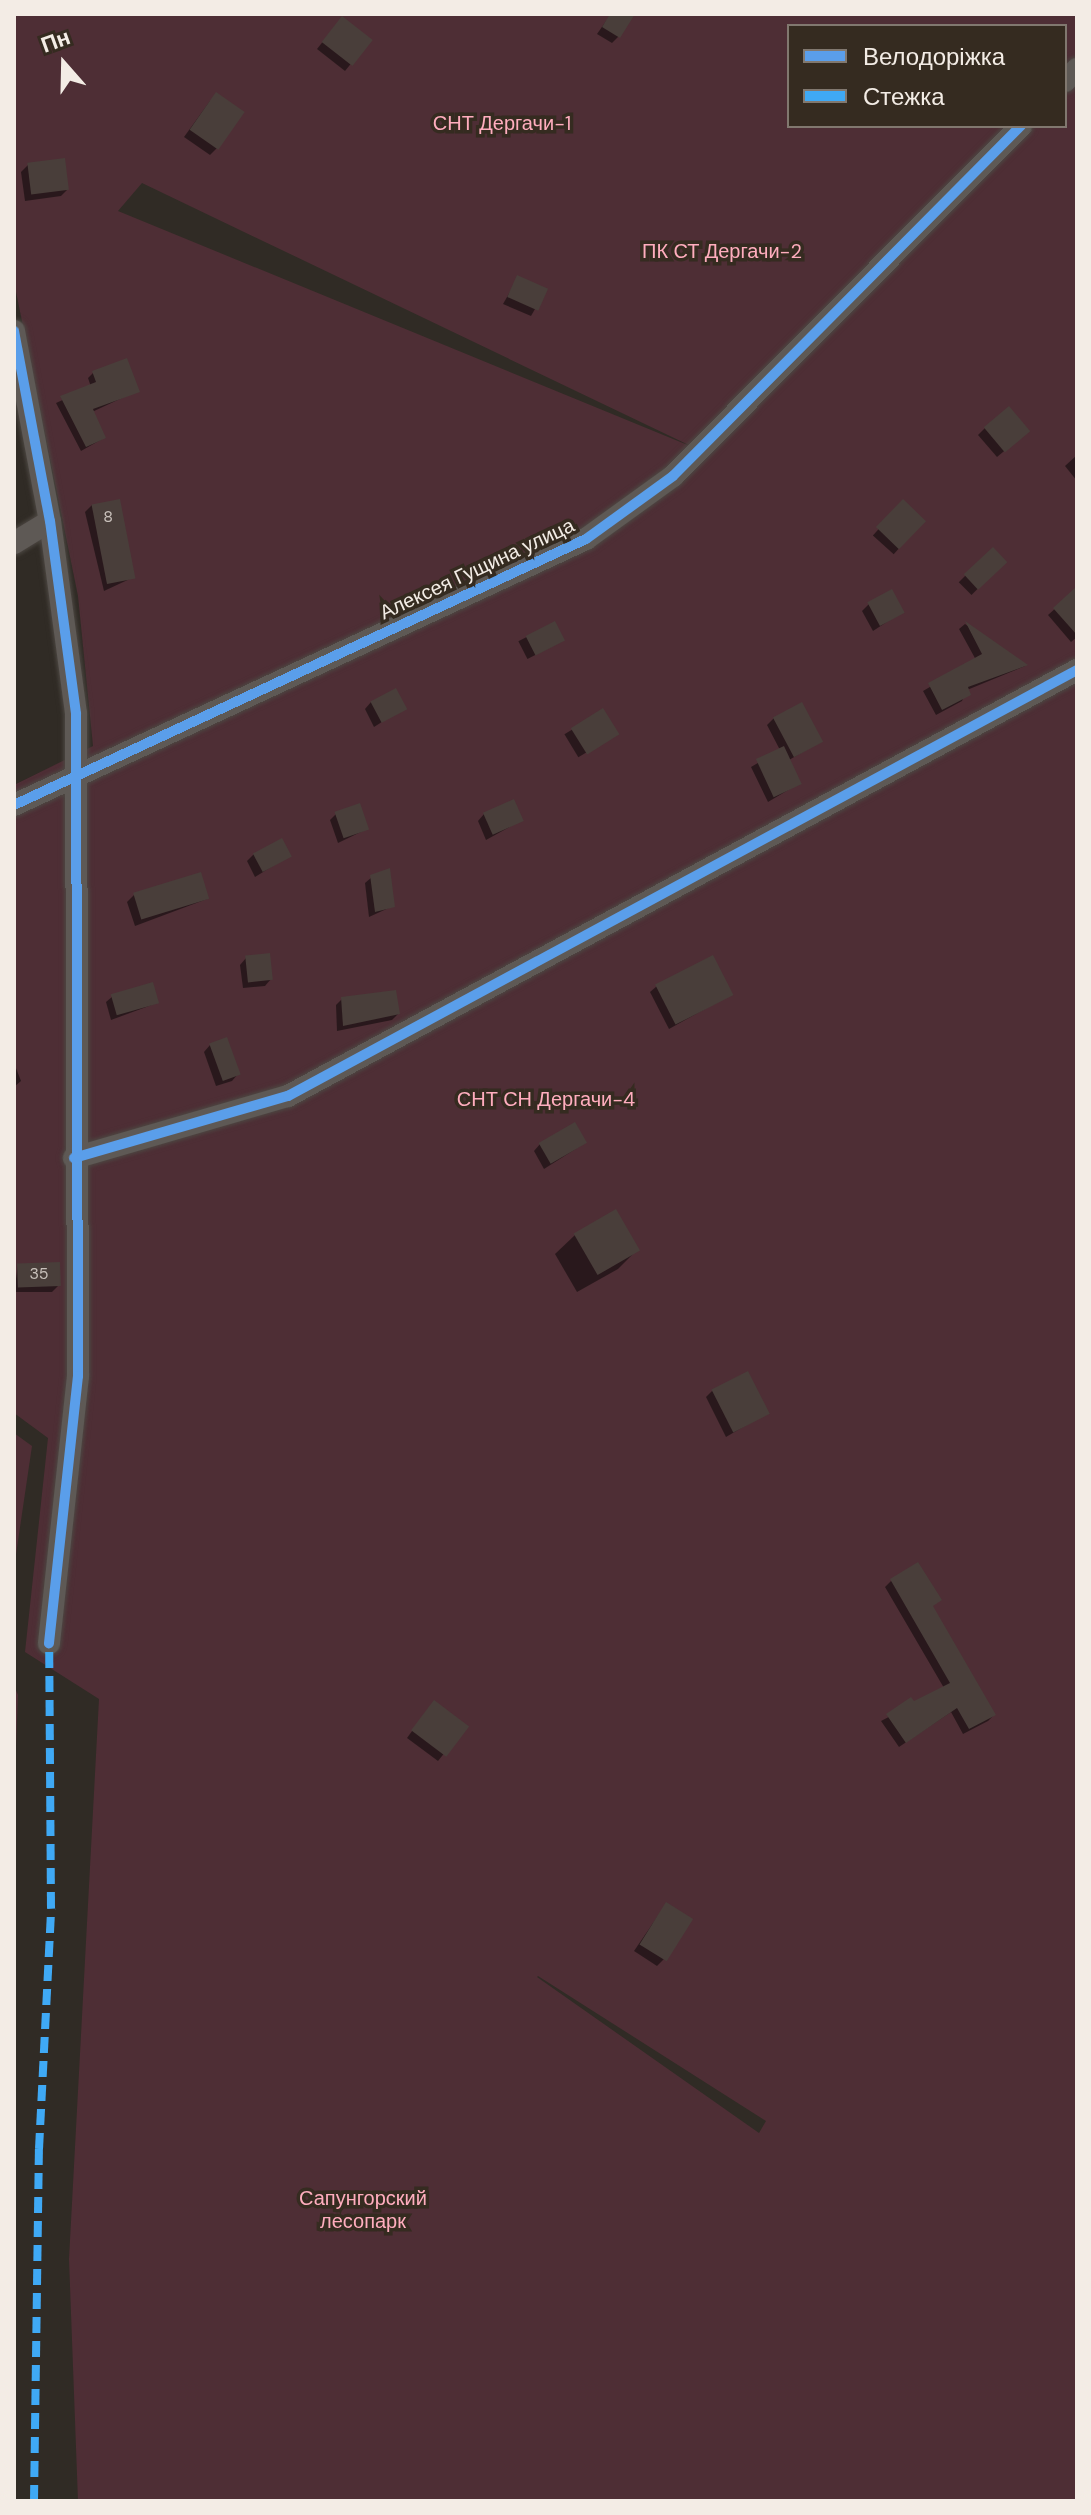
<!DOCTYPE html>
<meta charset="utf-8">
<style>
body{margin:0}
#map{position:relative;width:1091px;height:2515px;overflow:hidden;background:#302b25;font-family:"DM Sans",sans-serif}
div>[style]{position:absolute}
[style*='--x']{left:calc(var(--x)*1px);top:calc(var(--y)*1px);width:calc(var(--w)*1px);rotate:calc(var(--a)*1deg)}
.green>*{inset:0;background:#4e2e35}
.shadow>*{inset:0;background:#0007;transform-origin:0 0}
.building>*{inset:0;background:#493e3a;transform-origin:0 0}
.roads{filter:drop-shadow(0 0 2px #4c4742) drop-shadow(0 0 2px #4c4742)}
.minor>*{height:22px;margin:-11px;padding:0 11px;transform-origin:11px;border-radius:11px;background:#5e5955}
.quiet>*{height:8px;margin-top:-4px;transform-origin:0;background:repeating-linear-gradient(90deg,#3fa9f5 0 16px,transparent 0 24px)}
.cycleway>*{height:10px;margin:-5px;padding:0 5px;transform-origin:5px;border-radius:5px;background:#5a9eea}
span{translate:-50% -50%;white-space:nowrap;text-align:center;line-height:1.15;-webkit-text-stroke:7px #352b20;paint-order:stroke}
.number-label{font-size:16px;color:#c8c0ba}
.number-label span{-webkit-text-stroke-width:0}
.park-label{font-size:20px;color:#ffadbe}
.street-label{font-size:20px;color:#f3ece5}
.frame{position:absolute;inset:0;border:16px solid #f3ece5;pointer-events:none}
.legend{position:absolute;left:787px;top:24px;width:280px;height:104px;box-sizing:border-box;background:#352b20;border:2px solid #81786f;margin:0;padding:10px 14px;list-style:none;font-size:24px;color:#f3ece5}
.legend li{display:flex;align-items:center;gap:16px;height:40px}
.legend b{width:40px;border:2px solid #81786f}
.north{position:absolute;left:24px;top:24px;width:80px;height:80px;-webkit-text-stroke:6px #352b20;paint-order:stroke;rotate:340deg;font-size:22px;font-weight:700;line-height:32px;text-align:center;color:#f3ece5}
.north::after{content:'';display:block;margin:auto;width:28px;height:36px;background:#f3ece5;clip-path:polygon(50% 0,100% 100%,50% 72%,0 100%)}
</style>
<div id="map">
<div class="green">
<i style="clip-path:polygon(evenodd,14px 14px,1077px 14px,1077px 2501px,78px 2501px,69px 2259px,99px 1699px,25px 1652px,48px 1438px,14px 1413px,14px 785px,93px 746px,78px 596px,14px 282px,14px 14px,789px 26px,1065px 26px,1065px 126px,789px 126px,789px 26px,14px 14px,142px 183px,695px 448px,118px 211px,142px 183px,14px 14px,538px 1976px,766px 2121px,759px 2133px,537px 1977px,538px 1976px)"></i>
<i style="clip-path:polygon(14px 1433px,32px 1446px,14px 1568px)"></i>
<i style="clip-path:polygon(14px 1686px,18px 1695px,14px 1797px)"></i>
</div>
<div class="shadow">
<i style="clip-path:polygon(622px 14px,618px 37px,612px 43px,597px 34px,611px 14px)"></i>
<i style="clip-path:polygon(336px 25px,370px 40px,345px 71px,317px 49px)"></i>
<i style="clip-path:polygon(210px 101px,217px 148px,210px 155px,184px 137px)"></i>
<i style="clip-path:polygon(28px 165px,67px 190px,61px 196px,25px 201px,21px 172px)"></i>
<i style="clip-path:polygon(518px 278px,546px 290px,531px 316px,503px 304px)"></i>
<i style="clip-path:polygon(93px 373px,137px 391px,92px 412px,104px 438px,81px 451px,56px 403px,91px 387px,88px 378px)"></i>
<i style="clip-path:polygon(985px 428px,1021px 437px,997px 457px,978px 435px)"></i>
<i style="clip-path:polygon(1077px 455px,1077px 481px,1065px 466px)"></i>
<i style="left:903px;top:502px;width:28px;height:45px;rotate:42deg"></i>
<i style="clip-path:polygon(92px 505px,134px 577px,104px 591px,85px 512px)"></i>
<i style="left:992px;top:549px;width:18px;height:47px;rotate:45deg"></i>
<i style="clip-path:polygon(1077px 589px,1077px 637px,1071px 642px,1048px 615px)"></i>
<i style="clip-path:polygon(869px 604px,902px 612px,873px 631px,862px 611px)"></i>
<i style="left:554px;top:623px;width:20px;height:40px;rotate:63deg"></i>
<i style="clip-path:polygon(965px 624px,1025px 666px,967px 690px,962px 701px,936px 715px,923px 691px,976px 660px,959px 629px)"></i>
<i style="clip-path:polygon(371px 702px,404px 708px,374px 727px,365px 709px)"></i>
<i style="left:603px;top:711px;width:27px;height:45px;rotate:59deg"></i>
<i style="clip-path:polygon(774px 718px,820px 742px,789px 760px,800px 783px,768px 802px,751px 767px,780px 750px,767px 725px)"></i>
<i style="clip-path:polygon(336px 814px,367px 829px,338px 843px,330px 820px)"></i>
<i style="clip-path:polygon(484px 814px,522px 820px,486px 840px,478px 821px)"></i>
<i style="clip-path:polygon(254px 854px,289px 856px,255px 877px,247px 861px)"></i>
<i style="clip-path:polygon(372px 877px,393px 906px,369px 917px,365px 883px)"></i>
<i style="clip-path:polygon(134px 895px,207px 899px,135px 926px,127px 902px)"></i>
<i style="clip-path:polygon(246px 958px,271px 979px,265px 986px,243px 988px,240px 965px)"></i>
<i style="clip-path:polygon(657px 986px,730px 995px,669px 1029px,650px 992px)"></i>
<i style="clip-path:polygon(113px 996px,157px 1003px,111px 1020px,106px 1002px)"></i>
<i style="clip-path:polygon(342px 999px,398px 1014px,392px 1020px,337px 1031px,336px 1005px)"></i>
<i style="clip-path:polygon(210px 1045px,238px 1074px,232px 1081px,216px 1086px,204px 1052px)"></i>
<i style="clip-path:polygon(14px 1063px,21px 1081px,14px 1087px)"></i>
<i style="clip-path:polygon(585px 1143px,544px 1169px,534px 1151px,540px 1144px)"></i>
<i style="clip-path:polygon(575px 1235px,637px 1250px,618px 1269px,577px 1292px,555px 1254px)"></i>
<i style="clip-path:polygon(18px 1265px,59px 1285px,52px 1292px,14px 1292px)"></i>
<i style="clip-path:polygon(712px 1391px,767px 1413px,726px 1437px,706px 1397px)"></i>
<i style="clip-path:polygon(891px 1581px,939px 1600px,931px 1607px,994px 1715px,988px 1721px,963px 1734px,951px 1712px,899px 1747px,881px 1721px,944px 1688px,885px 1587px)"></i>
<i style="clip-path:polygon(428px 1709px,466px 1726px,438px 1761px,407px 1738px)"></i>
<i style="clip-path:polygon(666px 1904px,664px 1959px,657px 1966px,634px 1951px)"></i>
</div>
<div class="building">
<i style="clip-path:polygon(610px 14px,635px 14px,620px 38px,602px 27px)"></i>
<i style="left:342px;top:16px;width:39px;height:33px;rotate:38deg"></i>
<i style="left:216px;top:92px;width:35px;height:46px;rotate:35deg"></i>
<i style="left:65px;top:158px;width:32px;height:38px;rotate:83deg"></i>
<i style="left:517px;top:275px;width:34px;height:24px;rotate:24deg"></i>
<i style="clip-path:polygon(127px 358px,140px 392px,93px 409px,106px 438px,86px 447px,60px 396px,96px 382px,92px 371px)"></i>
<i style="left:1009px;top:406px;width:33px;height:33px;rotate:50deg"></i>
<i style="left:120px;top:499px;width:81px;height:29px;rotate:79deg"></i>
<i style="left:903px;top:499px;width:32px;height:39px;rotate:44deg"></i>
<i style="left:993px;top:547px;width:21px;height:40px;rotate:47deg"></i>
<i style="clip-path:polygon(1077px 586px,1077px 635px,1053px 608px)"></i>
<i style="left:892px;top:589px;width:27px;height:28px;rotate:62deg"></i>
<i style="left:555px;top:621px;width:22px;height:33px;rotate:63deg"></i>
<i style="clip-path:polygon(965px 621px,1028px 665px,968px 687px,971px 695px,942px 710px,928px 683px,982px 654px)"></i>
<i style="left:396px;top:688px;width:24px;height:29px;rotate:62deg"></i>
<i style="left:802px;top:702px;width:45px;height:33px;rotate:62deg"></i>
<i style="left:603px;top:708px;width:31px;height:38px;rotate:58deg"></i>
<i style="left:784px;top:746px;width:42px;height:31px;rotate:65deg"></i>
<i style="left:514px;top:799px;width:24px;height:34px;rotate:66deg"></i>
<i style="left:360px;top:803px;width:28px;height:27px;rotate:71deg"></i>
<i style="left:282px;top:838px;width:21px;height:33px;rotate:62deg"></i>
<i style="clip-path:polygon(390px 868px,395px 907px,375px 912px,370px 875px)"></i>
<i style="left:201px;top:872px;width:28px;height:71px;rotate:73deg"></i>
<i style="left:270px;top:953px;width:27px;height:25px;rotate:84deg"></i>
<i style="left:713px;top:955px;width:45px;height:65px;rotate:63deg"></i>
<i style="left:153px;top:982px;width:22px;height:44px;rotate:74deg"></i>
<i style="clip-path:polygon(396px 990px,400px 1014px,343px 1026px,341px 997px)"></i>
<i style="left:227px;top:1037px;width:40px;height:19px;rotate:70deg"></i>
<i style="left:575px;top:1122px;width:24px;height:42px;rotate:60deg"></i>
<i style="left:616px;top:1209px;width:48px;height:49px;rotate:60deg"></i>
<i style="left:60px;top:1262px;width:24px;height:43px;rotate:88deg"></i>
<i style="left:748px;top:1371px;width:48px;height:41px;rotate:63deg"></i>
<i style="clip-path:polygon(918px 1562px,942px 1600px,933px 1606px,996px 1715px,969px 1729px,957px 1708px,906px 1743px,886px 1714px,911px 1697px,914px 1701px,950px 1683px,890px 1579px)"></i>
<i style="left:434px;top:1700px;width:44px;height:38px;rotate:37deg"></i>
<i style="left:666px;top:1902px;width:32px;height:50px;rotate:32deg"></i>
</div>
<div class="roads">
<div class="minor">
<i style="--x:1065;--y:81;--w:17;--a:-45"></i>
<i style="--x:14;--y:331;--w:193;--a:79.3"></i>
<i style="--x:50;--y:521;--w:195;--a:82.3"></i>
<i style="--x:76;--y:714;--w:662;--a:89.83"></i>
<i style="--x:78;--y:1376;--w:269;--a:96.2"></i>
<i style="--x:14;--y:543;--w:42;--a:-31.4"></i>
<i style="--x:14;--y:805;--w:631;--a:-24.94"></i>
<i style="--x:586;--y:539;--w:107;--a:-35.9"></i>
<i style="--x:673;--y:476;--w:494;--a:-45.2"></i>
<i style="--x:74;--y:1158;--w:223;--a:-16.2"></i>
<i style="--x:288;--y:1096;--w:897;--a:-28.37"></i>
</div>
</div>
<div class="quiet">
<i style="--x:34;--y:2501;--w:352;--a:-89.2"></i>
<i style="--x:39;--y:2149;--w:241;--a:-87.1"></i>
<i style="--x:51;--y:1908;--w:265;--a:-90.4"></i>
</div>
<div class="cycleway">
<i style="--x:14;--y:331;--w:193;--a:79.3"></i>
<i style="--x:50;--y:521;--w:195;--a:82.3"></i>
<i style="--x:76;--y:714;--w:662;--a:89.83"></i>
<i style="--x:78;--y:1376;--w:269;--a:96.2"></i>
<i style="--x:14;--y:805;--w:631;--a:-24.94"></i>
<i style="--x:586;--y:539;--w:107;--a:-35.9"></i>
<i style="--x:673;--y:476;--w:494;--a:-45.2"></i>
<i style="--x:74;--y:1158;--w:223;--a:-16.2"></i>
<i style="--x:288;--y:1096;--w:897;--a:-28.37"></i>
</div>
<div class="number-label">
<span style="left:108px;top:517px">8</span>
<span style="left:39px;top:1274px">35</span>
</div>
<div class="park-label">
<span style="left:502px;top:123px">СНТ Дергачи-1</span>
<span style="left:722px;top:251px">ПК СТ Дергачи-2</span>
<span style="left:546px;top:1099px">СНТ СН Дергачи-4</span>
<span style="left:363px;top:2210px">Сапунгорский<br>лесопарк</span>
</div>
<div class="street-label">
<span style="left:477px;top:569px;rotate:-25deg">Алексея Гущина улица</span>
</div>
<div class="frame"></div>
<ul class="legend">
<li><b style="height:10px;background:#5a9eea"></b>Велодоріжка</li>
<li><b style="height:10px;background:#3fa9f5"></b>Стежка</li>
</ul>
<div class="north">Пн</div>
</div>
